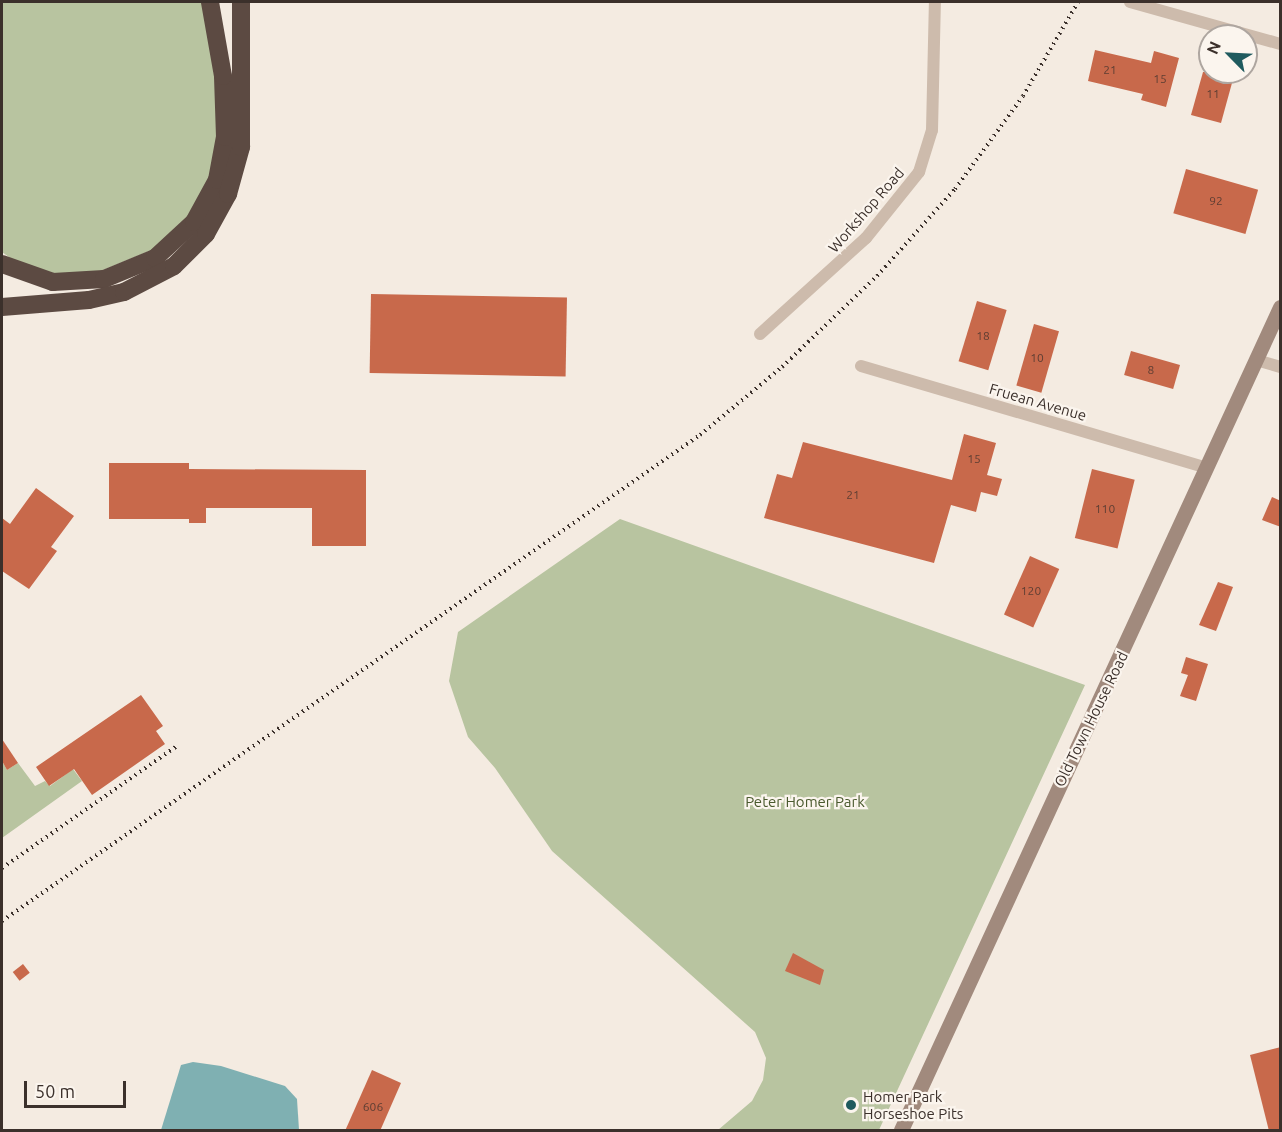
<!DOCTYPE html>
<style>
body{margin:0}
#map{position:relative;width:1282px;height:1132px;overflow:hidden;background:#f4ebe1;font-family:Ubuntu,sans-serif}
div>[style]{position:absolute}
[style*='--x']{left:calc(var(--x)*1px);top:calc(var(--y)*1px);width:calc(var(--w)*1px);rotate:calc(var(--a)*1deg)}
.green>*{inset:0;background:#b8c4a0}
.water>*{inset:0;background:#7fb0b2}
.building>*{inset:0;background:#c8694b;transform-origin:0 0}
.street>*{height:12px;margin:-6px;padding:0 6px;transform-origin:6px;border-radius:6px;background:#cdbbac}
.secondary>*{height:15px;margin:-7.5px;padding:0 7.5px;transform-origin:7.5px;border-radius:7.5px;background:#a18a7d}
.highway>*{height:18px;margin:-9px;padding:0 9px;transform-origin:9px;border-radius:9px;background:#5c4a42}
.rail>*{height:4px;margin-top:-2px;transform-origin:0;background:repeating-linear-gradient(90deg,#3b302b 0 1.5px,transparent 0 6px)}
.dots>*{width:16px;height:16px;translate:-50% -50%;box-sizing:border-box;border:3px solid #fbf5ee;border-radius:50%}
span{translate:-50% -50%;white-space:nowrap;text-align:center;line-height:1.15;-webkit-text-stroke:4.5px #fbf5ee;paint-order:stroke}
.number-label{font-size:12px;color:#5e3e33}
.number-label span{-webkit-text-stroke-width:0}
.street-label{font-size:15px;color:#3b302b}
.park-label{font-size:15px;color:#4a5a2e}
.poi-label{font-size:15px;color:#3b302b}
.left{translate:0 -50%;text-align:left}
.frame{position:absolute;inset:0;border:3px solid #3b302b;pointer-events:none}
.north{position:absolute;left:1198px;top:24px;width:60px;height:60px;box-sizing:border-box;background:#fbf5ee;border:2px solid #aea6a0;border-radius:50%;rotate:294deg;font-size:16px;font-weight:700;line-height:24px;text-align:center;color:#3b302b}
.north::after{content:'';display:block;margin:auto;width:21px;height:27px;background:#1f5a5e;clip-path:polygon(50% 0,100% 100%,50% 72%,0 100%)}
.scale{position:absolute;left:24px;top:1081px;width:102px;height:27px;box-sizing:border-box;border:3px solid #3b302b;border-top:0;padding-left:8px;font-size:18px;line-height:21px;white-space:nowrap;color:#3b302b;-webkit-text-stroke:4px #fbf5ee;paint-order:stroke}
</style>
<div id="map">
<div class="green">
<i style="clip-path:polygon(2px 2px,203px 2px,218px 100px,216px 154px,203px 195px,184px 223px,159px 247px,93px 274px,55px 274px,17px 263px,2px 252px)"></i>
<i style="clip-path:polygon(620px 519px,1085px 685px,879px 1130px,718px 1130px,752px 1101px,763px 1080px,766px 1058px,755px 1032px,552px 851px,495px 768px,468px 737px,449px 681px,458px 632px)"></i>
<i style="clip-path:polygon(2px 761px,7px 770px,18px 763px,35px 786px,45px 781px,50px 786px,73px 769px,82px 781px,2px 838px)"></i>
</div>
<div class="water">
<i style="clip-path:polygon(193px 1062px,221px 1066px,285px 1086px,297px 1099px,299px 1130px,161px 1130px,181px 1065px)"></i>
</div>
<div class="building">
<i style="clip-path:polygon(1095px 50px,1151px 63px,1154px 51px,1179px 58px,1166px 107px,1141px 100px,1143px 94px,1088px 81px)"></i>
<i style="clip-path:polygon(1203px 72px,1235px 72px,1221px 123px,1191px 115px)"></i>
<i style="left:1186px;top:169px;width:75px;height:46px;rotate:16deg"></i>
<i style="left:371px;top:294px;width:196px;height:79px;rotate:1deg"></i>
<i style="left:977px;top:301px;width:31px;height:63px;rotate:17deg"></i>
<i style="left:1034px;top:324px;width:26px;height:64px;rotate:16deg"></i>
<i style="left:1131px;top:351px;width:51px;height:25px;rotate:16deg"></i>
<i style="clip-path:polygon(964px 434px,996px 443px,987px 475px,1002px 479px,997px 496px,981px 492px,976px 512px,951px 505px,934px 563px,764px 518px,777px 474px,792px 478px,803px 442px,952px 480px)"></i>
<i style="clip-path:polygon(109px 463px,189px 463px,189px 469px,366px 470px,366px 546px,312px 546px,312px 508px,206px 508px,206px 523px,189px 523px,189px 519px,109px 519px)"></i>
<i style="left:1092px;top:469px;width:44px;height:71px;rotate:14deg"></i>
<i style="clip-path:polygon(36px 488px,74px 516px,51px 547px,57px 551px,29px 589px,2px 571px,2px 518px,10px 524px)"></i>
<i style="clip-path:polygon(1272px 497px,1281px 501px,1281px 527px,1262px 520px)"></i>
<i style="left:1030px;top:556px;width:32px;height:64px;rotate:24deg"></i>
<i style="clip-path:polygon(1218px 582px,1233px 587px,1216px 631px,1199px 625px)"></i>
<i style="clip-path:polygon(1186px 657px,1208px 664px,1196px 701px,1180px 696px,1188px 675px,1181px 673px)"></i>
<i style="clip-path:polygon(141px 695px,163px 726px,156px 731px,165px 744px,92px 795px,74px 769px,49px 786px,36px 767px)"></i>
<i style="clip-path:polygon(2px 739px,18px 763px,7px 770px,2px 761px)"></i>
<i style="clip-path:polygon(793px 953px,824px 970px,820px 985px,785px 971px)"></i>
<i style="left:23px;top:964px;width:11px;height:13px;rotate:52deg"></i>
<i style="clip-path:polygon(1281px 1047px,1281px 1131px,1269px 1131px,1250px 1055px)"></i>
<i style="clip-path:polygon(372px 1070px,401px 1083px,380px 1131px,345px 1131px)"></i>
</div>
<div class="street">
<i style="--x:1130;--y:2;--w:156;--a:15.6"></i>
<i style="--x:760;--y:334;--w:143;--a:-42.2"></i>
<i style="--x:866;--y:238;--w:85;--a:-51.2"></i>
<i style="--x:919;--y:172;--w:44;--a:-72.8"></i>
<i style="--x:932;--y:130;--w:128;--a:-88.7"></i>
<i style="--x:1256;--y:360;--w:25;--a:16"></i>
<i style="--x:861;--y:366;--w:361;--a:16.4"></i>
</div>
<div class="secondary">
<i style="--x:901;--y:1130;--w:906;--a:-65.27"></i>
</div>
<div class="highway">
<i style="--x:2;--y:264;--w:54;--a:19.4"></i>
<i style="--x:53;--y:282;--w:51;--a:-3.4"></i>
<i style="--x:104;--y:279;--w:55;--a:-22.4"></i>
<i style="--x:155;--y:258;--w:53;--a:-42.7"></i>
<i style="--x:194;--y:222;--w:48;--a:-61.3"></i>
<i style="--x:217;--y:180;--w:44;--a:-79.5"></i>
<i style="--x:225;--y:137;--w:61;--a:-91.9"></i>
<i style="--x:223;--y:76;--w:75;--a:-100"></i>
<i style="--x:2;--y:307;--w:87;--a:-4.6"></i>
<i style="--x:89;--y:300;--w:36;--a:-13"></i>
<i style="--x:124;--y:292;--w:56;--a:-27.5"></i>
<i style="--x:174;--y:266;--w:45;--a:-45"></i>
<i style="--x:206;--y:234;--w:46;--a:-61.2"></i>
<i style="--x:228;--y:194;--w:49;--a:-74.5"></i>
<i style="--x:241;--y:147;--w:145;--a:-90"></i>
</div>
<div class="rail">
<i style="--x:2;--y:868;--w:215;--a:-34.9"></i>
<i style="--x:2;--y:921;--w:851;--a:-34.85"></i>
<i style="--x:700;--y:435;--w:107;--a:-39.7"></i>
<i style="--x:782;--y:367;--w:132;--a:-43.8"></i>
<i style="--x:877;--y:276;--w:117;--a:-48.1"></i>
<i style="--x:955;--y:189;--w:115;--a:-53.8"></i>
<i style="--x:1023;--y:96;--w:109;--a:-59.7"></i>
</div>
<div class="dots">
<i style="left:851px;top:1105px;background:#1f5a5e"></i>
</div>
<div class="number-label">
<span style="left:1110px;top:70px">21</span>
<span style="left:1160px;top:79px">15</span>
<span style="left:1213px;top:94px">11</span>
<span style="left:1216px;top:201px">92</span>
<span style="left:983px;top:336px">18</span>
<span style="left:1037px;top:358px">10</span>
<span style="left:1151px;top:370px">8</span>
<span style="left:974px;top:459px">15</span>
<span style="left:853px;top:495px">21</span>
<span style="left:1105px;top:509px">110</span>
<span style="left:1031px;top:591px">120</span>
<span style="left:373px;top:1107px">606</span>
</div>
<div class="street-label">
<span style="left:866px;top:210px;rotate:-49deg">Workshop Road</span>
<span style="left:1038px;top:402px;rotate:16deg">Fruean Avenue</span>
<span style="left:1091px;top:719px;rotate:-64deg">Old Town House Road</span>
</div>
<div class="park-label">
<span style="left:805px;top:802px">Peter Homer Park</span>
</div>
<div class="poi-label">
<span class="left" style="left:863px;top:1105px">Homer Park<br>Horseshoe Pits</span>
</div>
<div class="frame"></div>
<div class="north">N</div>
<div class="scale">50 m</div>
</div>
